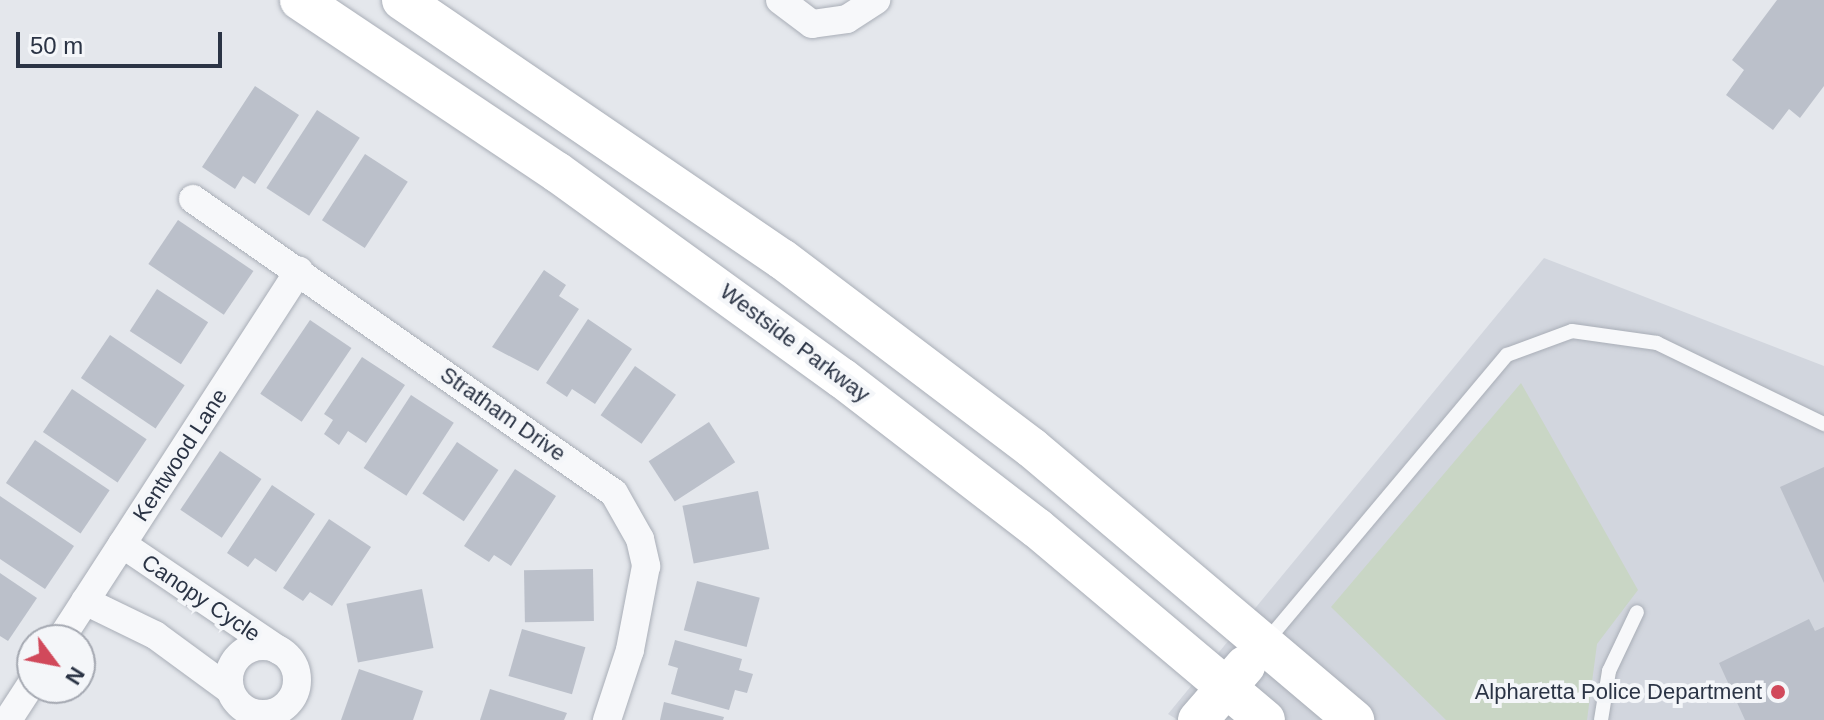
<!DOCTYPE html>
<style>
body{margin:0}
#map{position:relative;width:1824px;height:720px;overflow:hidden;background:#e4e7ec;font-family:Arial,sans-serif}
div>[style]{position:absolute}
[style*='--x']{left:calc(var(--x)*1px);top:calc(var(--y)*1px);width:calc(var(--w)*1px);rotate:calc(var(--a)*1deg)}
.built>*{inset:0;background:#d2d6de}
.green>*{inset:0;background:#c9d6c5}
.building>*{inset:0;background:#bbc0ca;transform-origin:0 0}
.roads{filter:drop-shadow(0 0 2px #a9aeb7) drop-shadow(0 0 2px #a9aeb7)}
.lane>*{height:14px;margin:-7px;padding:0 7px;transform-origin:7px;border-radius:7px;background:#f7f8fa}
.street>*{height:28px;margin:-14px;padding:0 14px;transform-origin:14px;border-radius:14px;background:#f7f8fa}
.street>.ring{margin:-14px;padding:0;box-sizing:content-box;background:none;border:28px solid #f7f8fa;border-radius:50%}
.secondary>*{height:40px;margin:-20px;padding:0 20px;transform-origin:20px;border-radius:20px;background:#fff}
.dots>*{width:22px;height:22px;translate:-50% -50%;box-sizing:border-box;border:4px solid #f4f6f9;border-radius:50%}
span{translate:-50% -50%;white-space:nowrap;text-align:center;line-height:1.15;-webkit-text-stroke:8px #f4f6f9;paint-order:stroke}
.street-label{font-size:22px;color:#2b3445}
.poi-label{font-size:22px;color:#2b3445}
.right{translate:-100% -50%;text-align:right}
.north{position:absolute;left:16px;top:624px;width:80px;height:80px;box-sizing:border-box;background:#f4f6f9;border:2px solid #a4a8b1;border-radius:50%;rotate:122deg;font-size:22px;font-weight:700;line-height:32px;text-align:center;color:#2b3445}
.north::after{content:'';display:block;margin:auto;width:28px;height:36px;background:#d1495b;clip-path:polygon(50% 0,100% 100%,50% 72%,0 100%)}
.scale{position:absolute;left:16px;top:32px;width:206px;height:36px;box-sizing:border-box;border:4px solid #2b3445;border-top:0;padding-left:10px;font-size:24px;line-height:28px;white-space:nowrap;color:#2b3445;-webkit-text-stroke:6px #f4f6f9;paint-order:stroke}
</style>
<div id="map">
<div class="built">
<i style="clip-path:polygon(1544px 258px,1824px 366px,1824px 720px,1178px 720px,1168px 714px)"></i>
</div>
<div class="green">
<i style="clip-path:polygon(1521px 383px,1638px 590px,1597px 644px,1587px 720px,1446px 720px,1331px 607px)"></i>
</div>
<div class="building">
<i style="clip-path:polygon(1777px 0,1824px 0,1824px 86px,1800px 118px,1789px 109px,1773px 130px,1726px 95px,1744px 70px,1732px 60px)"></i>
<i style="clip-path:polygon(255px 86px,299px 115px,255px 184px,243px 176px,235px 189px,202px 167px)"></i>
<i style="left:317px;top:110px;width:51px;height:93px;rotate:33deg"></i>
<i style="left:365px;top:154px;width:51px;height:79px;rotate:33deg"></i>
<i style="left:178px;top:220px;width:91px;height:53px;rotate:34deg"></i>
<i style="clip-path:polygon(544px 270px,566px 285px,559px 296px,579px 309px,538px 371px,492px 347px)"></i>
<i style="left:157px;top:289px;width:61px;height:50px;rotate:33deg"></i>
<i style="clip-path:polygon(588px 319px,632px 349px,595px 404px,572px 389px,567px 397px,546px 383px)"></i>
<i style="left:310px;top:320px;width:50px;height:89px;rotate:34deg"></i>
<i style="left:110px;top:335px;width:90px;height:52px;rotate:34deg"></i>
<i style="clip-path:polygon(362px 357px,405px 385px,366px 443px,348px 431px,339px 445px,324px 434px,333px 420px,324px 414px)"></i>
<i style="left:635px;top:366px;width:50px;height:60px;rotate:35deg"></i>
<i style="left:72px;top:389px;width:90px;height:52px;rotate:34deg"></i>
<i style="left:411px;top:395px;width:51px;height:87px;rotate:33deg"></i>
<i style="left:709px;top:422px;width:48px;height:72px;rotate:57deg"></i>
<i style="left:35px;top:440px;width:90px;height:52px;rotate:34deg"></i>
<i style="left:457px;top:442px;width:50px;height:62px;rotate:34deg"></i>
<i style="left:220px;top:451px;width:50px;height:71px;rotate:34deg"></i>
<i style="clip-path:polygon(1824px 467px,1824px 583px,1780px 487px)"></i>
<i style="clip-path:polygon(515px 469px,556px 496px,511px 566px,494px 555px,489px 562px,464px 546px)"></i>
<i style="clip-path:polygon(272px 485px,315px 514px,276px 572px,255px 558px,248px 567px,227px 553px)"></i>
<i style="left:758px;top:491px;width:59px;height:77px;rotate:79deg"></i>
<i style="clip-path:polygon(0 496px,74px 546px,45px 589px,0 559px)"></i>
<i style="clip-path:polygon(329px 519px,371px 547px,332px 606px,310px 592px,303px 601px,283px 588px)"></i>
<i style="left:593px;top:569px;width:52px;height:69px;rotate:89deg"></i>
<i style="clip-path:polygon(0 573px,37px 598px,8px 641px,0 636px)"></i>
<i style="left:697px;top:581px;width:65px;height:51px;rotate:15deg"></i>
<i style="left:422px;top:589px;width:60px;height:77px;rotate:79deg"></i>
<i style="clip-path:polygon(1809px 619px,1815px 631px,1824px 627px,1824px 720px,1745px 720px,1719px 663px)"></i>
<i style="left:522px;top:629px;width:66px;height:49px;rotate:16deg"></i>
<i style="clip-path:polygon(675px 640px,742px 659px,739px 670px,753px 674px,747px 693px,735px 690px,729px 710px,671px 694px,678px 668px,668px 665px)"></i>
<i style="clip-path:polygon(359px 669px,423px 691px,413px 720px,341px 720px)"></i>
<i style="clip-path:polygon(490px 689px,567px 713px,564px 720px,480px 720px)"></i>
<i style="clip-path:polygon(664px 702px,724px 717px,723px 720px,660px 720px)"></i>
</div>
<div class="roads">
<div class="lane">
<i style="--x:1266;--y:642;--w:375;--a:-50"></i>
<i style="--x:1507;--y:355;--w:69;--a:-20.3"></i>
<i style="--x:1572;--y:331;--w:86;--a:8"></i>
<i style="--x:1657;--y:343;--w:186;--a:25.9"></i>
<i style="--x:1601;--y:720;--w:50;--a:-80.7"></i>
<i style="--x:1609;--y:671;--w:65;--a:-64.6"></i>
</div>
<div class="street">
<i style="--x:780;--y:0;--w:40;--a:37"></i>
<i style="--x:812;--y:24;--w:35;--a:-8"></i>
<i style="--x:847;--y:19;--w:35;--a:-33"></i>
<i style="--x:193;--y:199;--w:513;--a:34.93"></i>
<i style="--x:614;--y:493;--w:53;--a:60.5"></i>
<i style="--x:640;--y:539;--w:28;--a:77"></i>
<i style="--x:646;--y:566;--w:86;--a:100.8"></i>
<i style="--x:630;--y:650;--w:74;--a:108.2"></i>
<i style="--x:122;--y:544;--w:191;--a:34.1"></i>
<i style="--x:85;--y:601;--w:78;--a:25.9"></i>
<i style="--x:155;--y:635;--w:93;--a:36.3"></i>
<i style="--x:60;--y:640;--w:440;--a:-57.1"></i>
<i class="ring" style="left:229px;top:646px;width:40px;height:40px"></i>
<i style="--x:8;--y:720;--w:44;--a:-57"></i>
</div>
<div class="secondary">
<i style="--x:300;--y:0;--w:309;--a:33.8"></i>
<i style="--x:557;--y:172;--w:352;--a:35.9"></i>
<i style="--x:842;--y:378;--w:246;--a:37.6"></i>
<i style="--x:1037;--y:528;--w:298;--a:40.1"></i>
<i style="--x:402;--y:0;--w:460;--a:34.3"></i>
<i style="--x:782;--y:259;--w:313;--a:37.1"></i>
<i style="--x:1032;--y:448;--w:422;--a:40.2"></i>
<i style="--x:1198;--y:720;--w:72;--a:-49"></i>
</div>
</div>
<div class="dots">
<i style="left:1778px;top:692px;background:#d1495b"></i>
</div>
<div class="street-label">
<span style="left:795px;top:343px;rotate:37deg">Westside Parkway</span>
<span style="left:503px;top:414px;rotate:35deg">Stratham Drive</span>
<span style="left:180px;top:455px;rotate:-57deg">Kentwood Lane</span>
<span style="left:201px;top:598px;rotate:34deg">Canopy Cycle</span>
</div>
<div class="poi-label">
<span class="right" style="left:1762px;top:692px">Alpharetta Police Department</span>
</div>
<div class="north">N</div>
<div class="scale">50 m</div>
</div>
